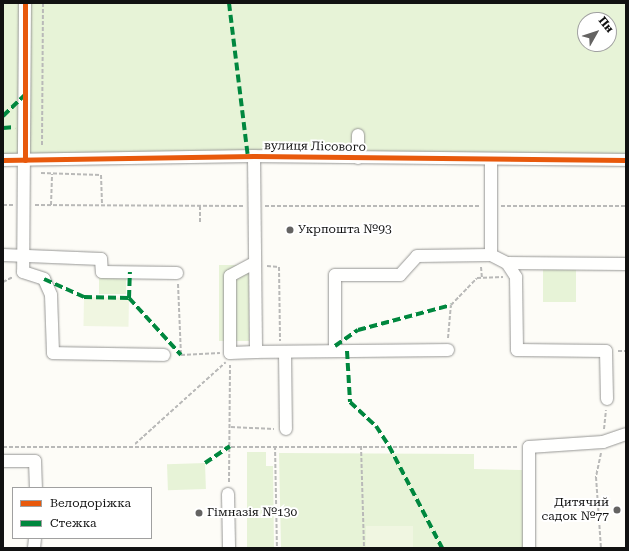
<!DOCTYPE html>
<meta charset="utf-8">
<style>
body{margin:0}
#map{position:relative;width:629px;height:551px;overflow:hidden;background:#fdfcf7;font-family:"Roboto Serif",serif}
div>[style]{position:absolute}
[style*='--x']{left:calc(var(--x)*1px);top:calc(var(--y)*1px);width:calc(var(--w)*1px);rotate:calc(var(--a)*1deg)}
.green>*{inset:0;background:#e7f3d7;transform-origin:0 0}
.pitch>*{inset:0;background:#f0f6e1;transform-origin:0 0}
.path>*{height:2px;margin-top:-1px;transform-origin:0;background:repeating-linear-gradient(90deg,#b9b9b8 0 4px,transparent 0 6px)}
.roads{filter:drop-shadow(0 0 1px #979795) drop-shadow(0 0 1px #979795)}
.minor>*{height:12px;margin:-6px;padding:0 6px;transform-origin:6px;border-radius:6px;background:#fffffe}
.quiet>*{height:4px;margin-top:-2px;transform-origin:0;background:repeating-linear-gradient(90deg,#00873e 0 8px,transparent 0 12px)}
.cycleway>*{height:5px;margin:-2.5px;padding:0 2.5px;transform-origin:2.5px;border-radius:2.5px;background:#e8590c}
.dots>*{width:11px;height:11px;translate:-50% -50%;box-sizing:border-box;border:2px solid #fff;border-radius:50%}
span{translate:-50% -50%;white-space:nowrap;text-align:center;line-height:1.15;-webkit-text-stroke:4px #fff;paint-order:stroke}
.street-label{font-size:12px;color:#111}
.poi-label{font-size:12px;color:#111}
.left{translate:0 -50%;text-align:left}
.right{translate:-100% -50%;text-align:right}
.frame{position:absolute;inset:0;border:4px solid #111;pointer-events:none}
.legend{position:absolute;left:12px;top:487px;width:140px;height:52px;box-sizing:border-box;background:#fff;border:1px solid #a0a0a0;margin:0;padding:5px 7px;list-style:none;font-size:12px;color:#111}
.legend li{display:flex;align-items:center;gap:8px;height:20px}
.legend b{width:20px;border:1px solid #a0a0a0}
.north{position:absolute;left:577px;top:12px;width:40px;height:40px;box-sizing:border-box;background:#fff;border:1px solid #a0a0a0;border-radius:50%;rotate:51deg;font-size:11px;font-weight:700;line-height:16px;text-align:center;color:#111}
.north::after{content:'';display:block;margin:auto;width:14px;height:18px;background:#646362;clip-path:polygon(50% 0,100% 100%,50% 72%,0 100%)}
</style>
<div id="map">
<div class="green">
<i style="clip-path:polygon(evenodd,3px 3px,626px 3px,626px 160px,3px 160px,3px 3px,585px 20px,609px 20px,609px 44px,585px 44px,585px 20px)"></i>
<i style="left:219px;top:265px;width:30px;height:76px"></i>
<i style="left:576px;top:269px;width:33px;height:33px;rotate:90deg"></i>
<i style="left:99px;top:275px;width:27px;height:19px"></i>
<i style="clip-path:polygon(247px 452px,266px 452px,266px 466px,273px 466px,274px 548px,247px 548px)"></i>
<i style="clip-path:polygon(279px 453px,474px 454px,474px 469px,522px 470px,523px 548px,281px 548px)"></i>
<i style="left:205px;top:463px;width:26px;height:38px;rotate:88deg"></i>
</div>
<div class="pitch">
<i style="left:84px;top:297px;width:45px;height:29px;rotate:1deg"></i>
<i style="left:366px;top:526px;width:47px;height:22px"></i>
</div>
<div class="path">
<i style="--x:42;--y:145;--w:142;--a:-89.6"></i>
<i style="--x:41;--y:173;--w:60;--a:1.9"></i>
<i style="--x:101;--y:175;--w:31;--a:88"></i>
<i style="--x:3;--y:205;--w:10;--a:0"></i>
<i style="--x:35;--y:205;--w:208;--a:0.3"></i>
<i style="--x:51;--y:205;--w:31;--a:-88"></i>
<i style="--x:200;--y:206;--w:18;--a:90"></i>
<i style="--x:265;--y:206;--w:216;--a:0"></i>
<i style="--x:501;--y:206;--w:125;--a:0"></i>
<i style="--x:267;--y:266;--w:12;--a:5"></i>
<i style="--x:279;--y:267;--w:74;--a:89.2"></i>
<i style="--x:481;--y:267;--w:11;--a:85"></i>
<i style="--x:3;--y:282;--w:11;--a:-27"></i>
<i style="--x:178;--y:284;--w:71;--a:87.6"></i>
<i style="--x:181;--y:355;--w:39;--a:-3"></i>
<i style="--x:448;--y:338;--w:33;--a:-85"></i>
<i style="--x:451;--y:305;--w:37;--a:-46"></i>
<i style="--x:477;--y:278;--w:26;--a:-2"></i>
<i style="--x:618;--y:351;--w:8;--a:0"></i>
<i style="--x:231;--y:427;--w:43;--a:2.7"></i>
<i style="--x:604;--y:429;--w:19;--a:-84"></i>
<i style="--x:135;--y:444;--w:122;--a:-42"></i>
<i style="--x:275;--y:446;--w:102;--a:88.9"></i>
<i style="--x:361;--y:446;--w:102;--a:88.3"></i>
<i style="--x:3;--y:447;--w:515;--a:0"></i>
<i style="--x:601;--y:453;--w:25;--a:102"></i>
<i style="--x:596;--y:477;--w:71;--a:86"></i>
<i style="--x:229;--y:482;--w:117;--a:-89.5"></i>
</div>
<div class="roads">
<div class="minor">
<i style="--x:25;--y:3;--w:269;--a:90.4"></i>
<i style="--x:23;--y:272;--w:22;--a:18"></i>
<i style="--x:44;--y:279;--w:17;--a:66"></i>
<i style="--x:51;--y:295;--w:58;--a:88"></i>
<i style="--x:53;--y:353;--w:111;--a:1"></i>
<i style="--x:254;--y:156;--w:196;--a:89.4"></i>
<i style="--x:256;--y:352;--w:192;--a:-0.6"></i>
<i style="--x:358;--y:158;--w:23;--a:-90"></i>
<i style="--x:491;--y:159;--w:96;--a:90"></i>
<i style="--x:491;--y:255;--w:18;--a:27"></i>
<i style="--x:507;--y:263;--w:17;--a:57"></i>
<i style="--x:516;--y:277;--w:73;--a:89.2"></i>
<i style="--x:517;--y:350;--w:89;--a:0.6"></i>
<i style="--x:606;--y:351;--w:48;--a:88.8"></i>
<i style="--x:3;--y:160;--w:251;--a:-0.9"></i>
<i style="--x:254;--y:156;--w:372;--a:0.6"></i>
<i style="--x:3;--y:255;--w:98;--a:2.3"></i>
<i style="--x:101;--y:259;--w:13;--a:86"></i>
<i style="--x:102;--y:272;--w:75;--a:0.8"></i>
<i style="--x:254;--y:263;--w:27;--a:152"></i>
<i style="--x:230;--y:276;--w:77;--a:90"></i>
<i style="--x:230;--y:353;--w:26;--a:-2"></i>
<i style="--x:507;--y:263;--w:119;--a:0.5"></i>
<i style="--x:335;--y:351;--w:76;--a:-90"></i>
<i style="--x:335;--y:275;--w:65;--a:0"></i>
<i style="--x:400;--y:275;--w:25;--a:-48"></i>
<i style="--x:417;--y:256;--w:74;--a:-0.8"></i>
<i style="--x:285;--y:352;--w:77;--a:89.3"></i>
<i style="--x:3;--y:461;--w:32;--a:0"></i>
<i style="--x:35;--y:461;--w:27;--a:88"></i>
<i style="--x:228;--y:494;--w:54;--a:88.9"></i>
<i style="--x:34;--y:548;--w:10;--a:-84"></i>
<i style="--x:529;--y:548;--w:101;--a:-90"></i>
<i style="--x:529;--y:447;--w:74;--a:-3.9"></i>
<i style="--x:603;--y:442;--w:24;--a:-19"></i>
</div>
</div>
<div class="quiet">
<i style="--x:229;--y:3;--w:155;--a:83"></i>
<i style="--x:3;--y:116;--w:30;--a:-44"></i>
<i style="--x:3;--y:128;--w:12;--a:-5"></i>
<i style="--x:44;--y:279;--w:44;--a:24.2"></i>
<i style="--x:84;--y:297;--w:45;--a:1.3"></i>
<i style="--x:129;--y:298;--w:77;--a:47.6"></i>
<i style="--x:129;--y:298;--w:26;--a:-88"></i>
<i style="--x:335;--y:346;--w:28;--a:-35"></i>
<i style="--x:358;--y:330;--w:96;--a:-15"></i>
<i style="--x:347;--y:351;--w:51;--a:86.6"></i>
<i style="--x:350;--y:402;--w:35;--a:43"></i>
<i style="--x:376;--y:426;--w:24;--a:57"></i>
<i style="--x:389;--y:446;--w:115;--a:62.5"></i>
<i style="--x:205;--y:463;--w:30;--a:-34"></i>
</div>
<div class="cycleway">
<i style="--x:25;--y:3;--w:157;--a:90"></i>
<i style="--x:3;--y:160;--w:251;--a:-0.9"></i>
<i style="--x:254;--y:156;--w:372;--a:0.6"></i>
</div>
<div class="dots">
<i style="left:290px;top:230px;background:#646362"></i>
<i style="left:617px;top:510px;background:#646362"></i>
<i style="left:199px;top:513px;background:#646362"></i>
</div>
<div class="street-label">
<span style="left:315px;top:147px;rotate:1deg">вулиця Лісового</span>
</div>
<div class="poi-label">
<span class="left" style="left:298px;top:230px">Укрпошта №93</span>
<span class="right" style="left:609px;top:510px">Дитячий<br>садок №77</span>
<span class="left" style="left:207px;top:513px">Гімназія №130</span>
</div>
<div class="frame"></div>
<ul class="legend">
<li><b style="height:5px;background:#e8590c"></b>Велодоріжка</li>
<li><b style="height:5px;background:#00873e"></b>Стежка</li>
</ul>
<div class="north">Пн</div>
</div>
